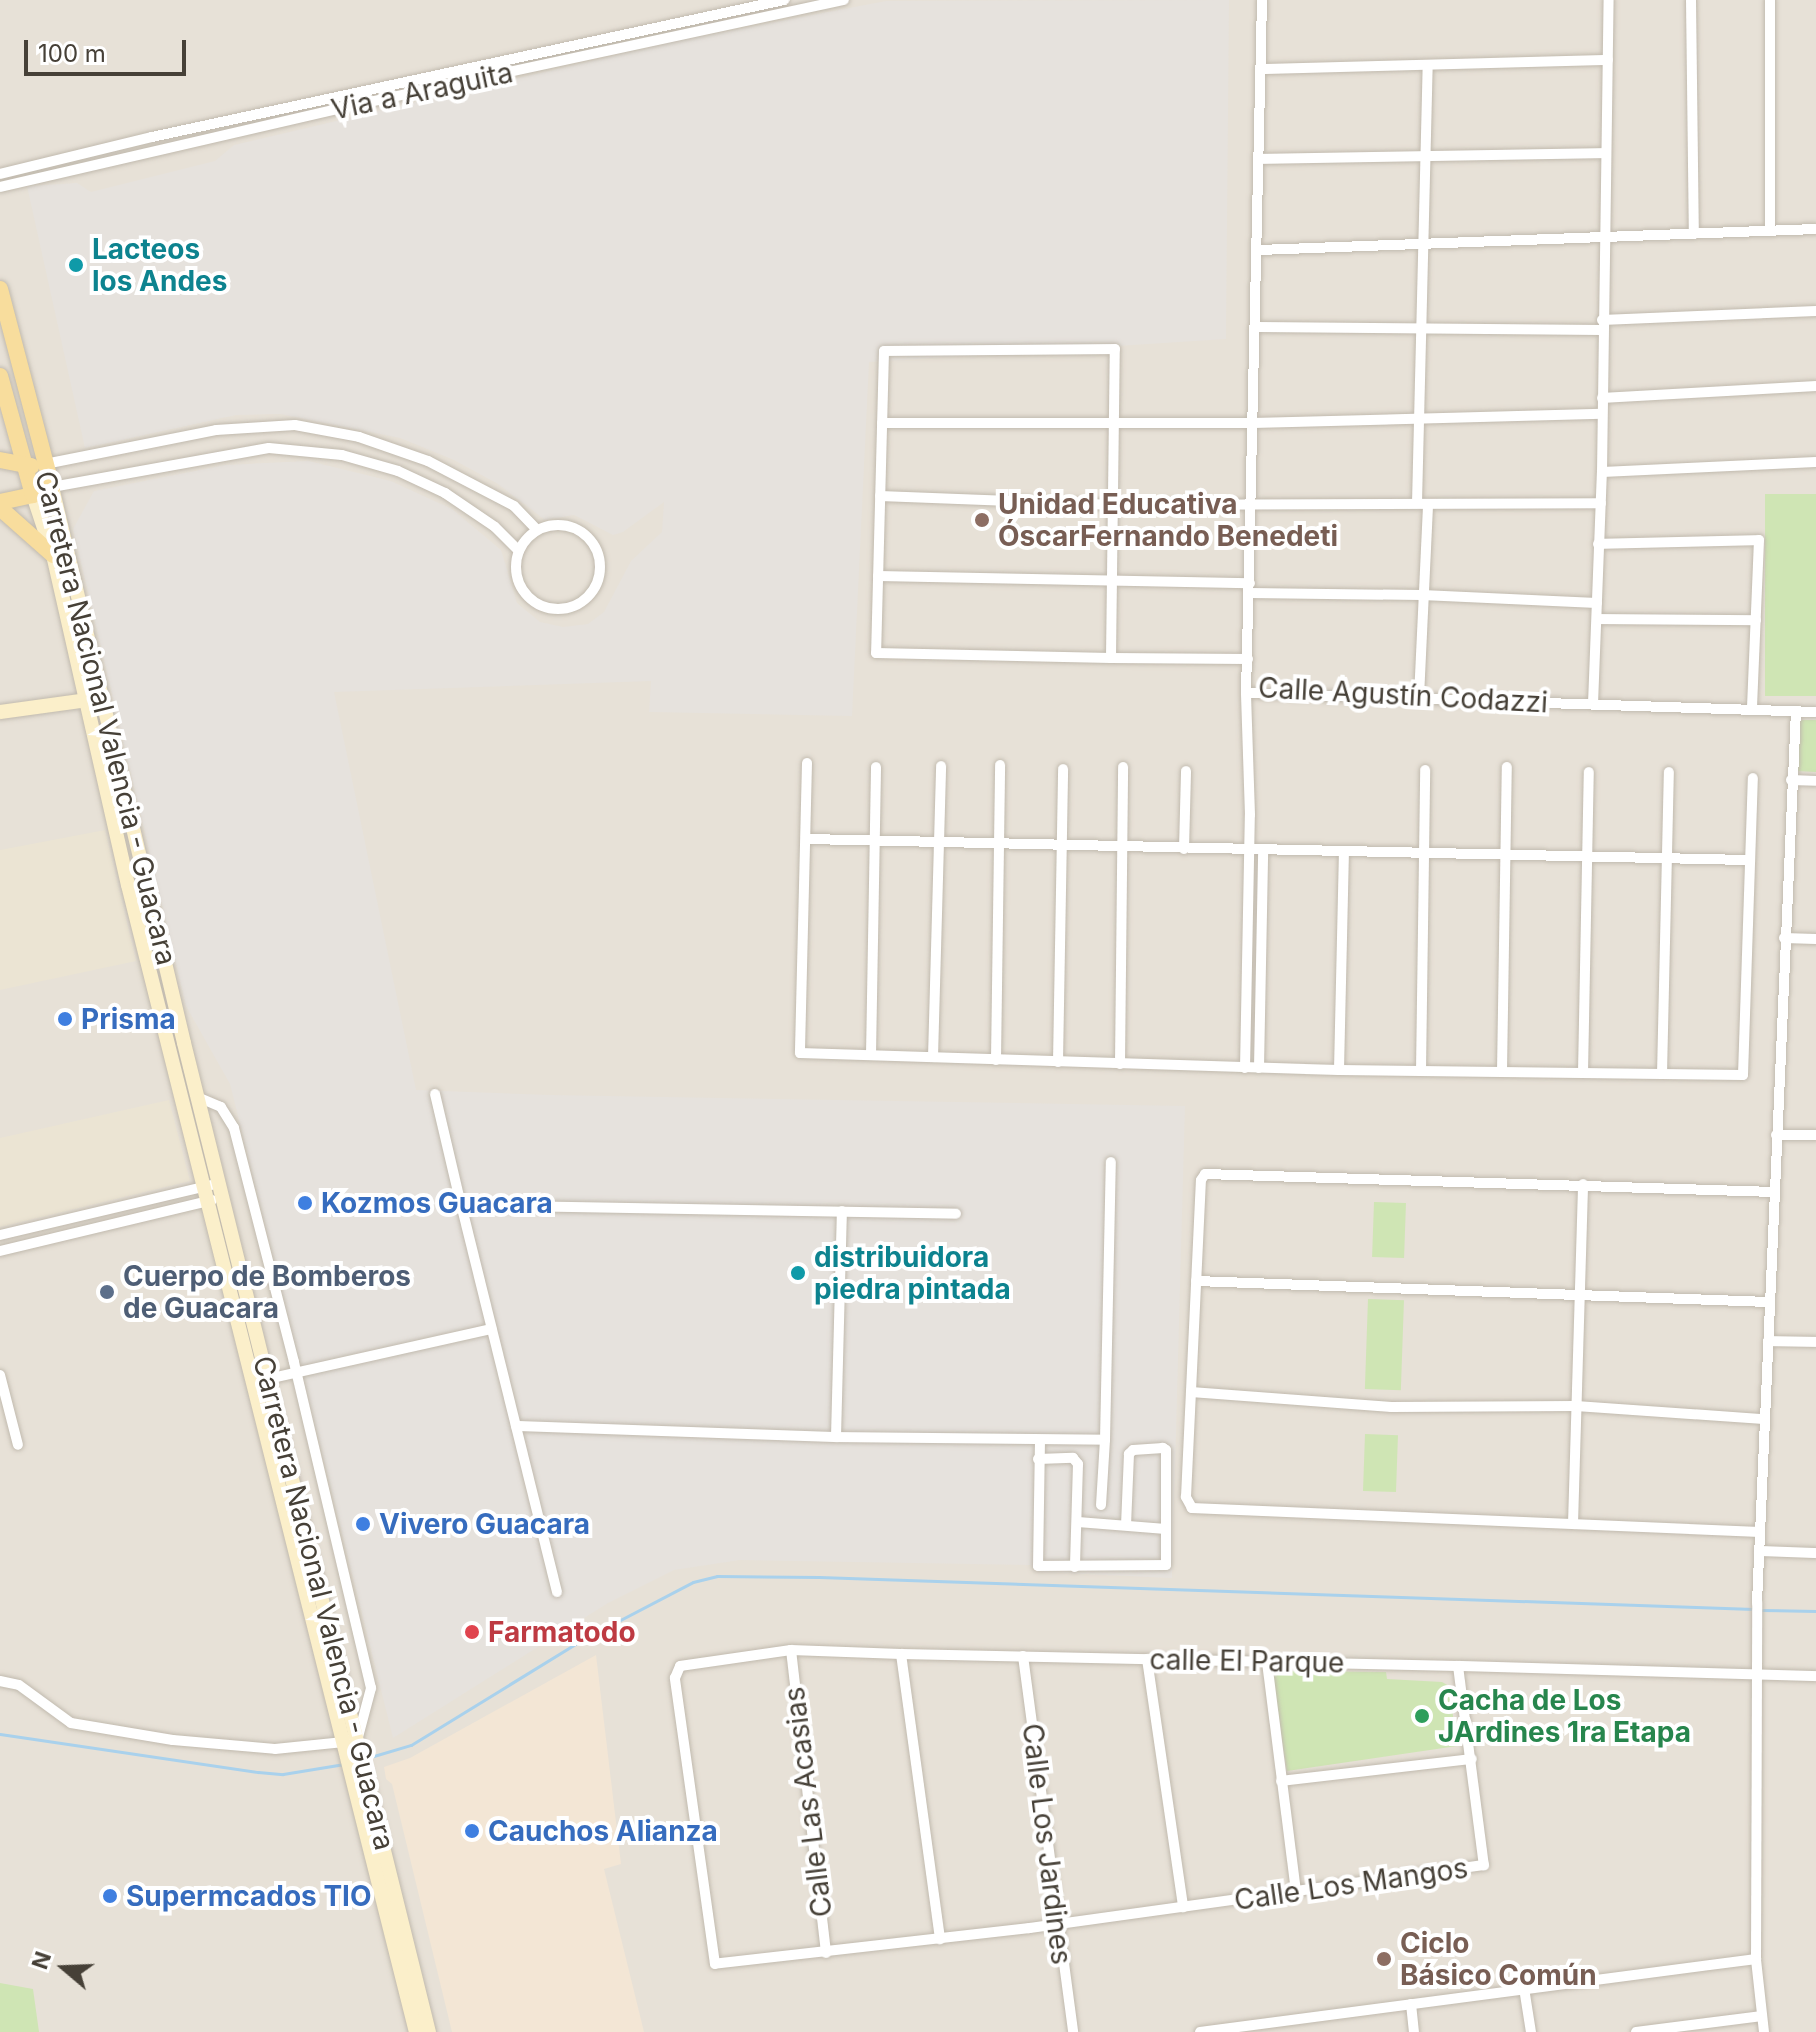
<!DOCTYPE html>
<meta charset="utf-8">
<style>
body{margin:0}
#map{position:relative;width:1816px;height:2032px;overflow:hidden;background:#f3f0e8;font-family:Inter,sans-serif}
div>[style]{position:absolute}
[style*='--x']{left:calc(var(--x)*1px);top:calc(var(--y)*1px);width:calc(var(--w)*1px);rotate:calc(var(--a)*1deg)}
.residential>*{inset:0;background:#e7e1d7;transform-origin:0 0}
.commercial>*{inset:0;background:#f3e6d5}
.industrial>*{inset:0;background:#e6e2dd}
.education>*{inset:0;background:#ebe4d3}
.green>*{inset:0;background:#cfe5b4;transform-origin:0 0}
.stream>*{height:3px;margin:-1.5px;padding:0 1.5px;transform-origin:1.5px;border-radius:1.5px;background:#a9d1ec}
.roads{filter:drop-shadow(0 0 2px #c1baae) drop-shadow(0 0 2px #c1baae)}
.street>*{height:10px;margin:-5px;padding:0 5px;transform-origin:5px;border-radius:5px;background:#fff}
.street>.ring{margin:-5px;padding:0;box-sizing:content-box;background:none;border:10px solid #fff;border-radius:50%}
.secondary>*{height:14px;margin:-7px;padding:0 7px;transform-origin:7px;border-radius:7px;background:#fbefca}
.primary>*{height:16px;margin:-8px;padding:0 8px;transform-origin:8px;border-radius:8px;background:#f8dd9d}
.dots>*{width:22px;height:22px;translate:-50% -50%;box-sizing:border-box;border:4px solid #fff;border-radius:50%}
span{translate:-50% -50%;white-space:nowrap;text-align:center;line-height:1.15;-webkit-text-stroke:8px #fff;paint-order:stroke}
.street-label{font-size:28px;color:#464037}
.culture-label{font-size:28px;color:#0d838f;font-weight:700}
.left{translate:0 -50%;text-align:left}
.education-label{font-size:28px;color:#785e54;font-weight:700}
.shop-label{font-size:28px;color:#366cbe;font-weight:700}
.service-label{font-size:28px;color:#4e5e75;font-weight:700}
.health-label{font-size:28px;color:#be3a42;font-weight:700}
.leisure-label{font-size:28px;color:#27864d;font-weight:700}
.north{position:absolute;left:24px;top:1928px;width:80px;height:80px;-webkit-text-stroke:6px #fff;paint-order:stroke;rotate:289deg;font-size:22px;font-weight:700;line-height:32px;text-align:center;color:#464037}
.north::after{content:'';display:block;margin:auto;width:28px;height:36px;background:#464037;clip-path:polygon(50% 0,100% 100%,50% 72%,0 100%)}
.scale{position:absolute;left:24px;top:40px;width:162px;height:36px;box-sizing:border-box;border:4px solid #464037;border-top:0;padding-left:10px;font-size:24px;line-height:28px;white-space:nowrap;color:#464037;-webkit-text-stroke:6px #fff;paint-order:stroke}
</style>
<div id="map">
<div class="residential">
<i style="left:0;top:0;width:1816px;height:2032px"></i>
</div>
<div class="commercial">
<i style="clip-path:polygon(596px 1655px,621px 1864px,604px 1869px,644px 2032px,452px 2032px,392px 1784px,386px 1779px,384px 1767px,410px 1758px)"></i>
</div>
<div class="industrial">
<i style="clip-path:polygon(1229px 0,1226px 339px,869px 362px,852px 716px,649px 712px,651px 681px,334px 692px,416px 1090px,550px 1095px,1185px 1106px,1172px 1578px,1038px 1572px,1030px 1565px,740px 1560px,674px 1570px,608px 1603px,393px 1738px,230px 1084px,186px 1006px,73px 529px,94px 491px,225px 465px,309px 461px,391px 481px,452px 509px,501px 550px,517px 603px,540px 622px,563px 627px,588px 624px,604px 612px,631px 561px,662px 532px,664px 502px,623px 532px,613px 535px,574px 515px,545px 520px,498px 484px,454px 460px,400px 438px,280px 414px,236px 415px,85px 448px,27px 186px,77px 183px,91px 192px,215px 161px,234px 145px,676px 41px,886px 1px)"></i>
</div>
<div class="education">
<i style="clip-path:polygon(105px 830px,136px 961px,0 990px,0 850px)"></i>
<i style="clip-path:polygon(169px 1100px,190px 1181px,0 1227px,0 1138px)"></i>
</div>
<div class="green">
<i style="left:1816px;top:494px;width:202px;height:51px;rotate:90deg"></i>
<i style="clip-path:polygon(1799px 720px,1816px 720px,1816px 772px,1796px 771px)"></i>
<i style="left:1374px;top:1202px;width:32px;height:55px;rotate:2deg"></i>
<i style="left:1368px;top:1299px;width:36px;height:90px;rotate:2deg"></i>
<i style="left:1365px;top:1434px;width:33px;height:57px;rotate:2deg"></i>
<i style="clip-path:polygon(1281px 1671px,1386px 1672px,1387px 1679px,1442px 1682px,1449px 1686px,1457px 1746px,1287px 1771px,1272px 1677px,1273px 1673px)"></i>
<i style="clip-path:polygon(0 1983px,33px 1989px,39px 2032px,0 2032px)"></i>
</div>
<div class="stream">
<i style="--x:1760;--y:1610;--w:56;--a:1"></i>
<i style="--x:0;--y:1734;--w:261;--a:8.4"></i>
<i style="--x:258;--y:1772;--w:25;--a:5"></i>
<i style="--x:283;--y:1774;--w:62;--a:-9.3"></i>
<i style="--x:367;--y:1758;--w:46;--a:-16.5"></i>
<i style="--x:411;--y:1745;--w:201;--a:-31.6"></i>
<i style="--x:582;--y:1640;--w:125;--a:-27.6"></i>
<i style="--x:693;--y:1582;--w:25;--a:-14"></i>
<i style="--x:717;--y:1576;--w:102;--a:0.6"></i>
<i style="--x:819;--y:1577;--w:935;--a:1.96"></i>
</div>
<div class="roads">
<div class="street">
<i style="--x:1262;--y:0;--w:693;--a:91.32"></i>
<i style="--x:1246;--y:693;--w:570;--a:1.91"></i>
<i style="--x:1691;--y:0;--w:234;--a:89.3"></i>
<i style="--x:1770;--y:0;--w:231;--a:90"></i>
<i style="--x:1261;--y:69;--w:347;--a:-1.5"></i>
<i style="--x:1260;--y:159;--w:345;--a:-1"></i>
<i style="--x:0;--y:174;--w:156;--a:-13.7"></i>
<i style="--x:152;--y:137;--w:647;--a:-12.23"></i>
<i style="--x:0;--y:187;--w:364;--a:-13"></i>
<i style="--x:355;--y:105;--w:500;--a:-12.12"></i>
<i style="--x:1259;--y:250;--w:557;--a:-2.16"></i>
<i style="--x:1602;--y:320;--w:214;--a:-2.4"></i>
<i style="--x:1257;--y:327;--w:345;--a:0.5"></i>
<i style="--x:1602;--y:398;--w:214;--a:-3.2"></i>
<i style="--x:882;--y:423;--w:371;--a:0"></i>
<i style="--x:1253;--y:423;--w:349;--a:-1.5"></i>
<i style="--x:45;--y:464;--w:174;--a:-11.2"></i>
<i style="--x:216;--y:430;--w:79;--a:-3.6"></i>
<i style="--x:295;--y:425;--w:65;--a:10.6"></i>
<i style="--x:359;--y:437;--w:73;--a:19.2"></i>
<i style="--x:428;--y:461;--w:97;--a:27.6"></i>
<i style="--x:514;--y:506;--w:33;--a:46"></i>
<i style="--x:1602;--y:472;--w:214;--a:-2.7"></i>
<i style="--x:52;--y:487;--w:220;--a:-10.2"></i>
<i style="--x:269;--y:448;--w:73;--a:5.5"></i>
<i style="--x:342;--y:455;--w:58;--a:15.9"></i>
<i style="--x:398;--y:471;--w:52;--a:25.1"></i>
<i style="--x:445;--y:493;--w:60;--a:34.2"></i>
<i style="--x:495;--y:527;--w:34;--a:45"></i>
<i style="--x:880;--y:496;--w:235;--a:2.2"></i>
<i style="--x:1115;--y:505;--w:486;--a:-0.2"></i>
<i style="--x:1417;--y:503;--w:437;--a:-88.6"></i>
<i class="ring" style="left:516px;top:525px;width:74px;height:74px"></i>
<i style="--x:1598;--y:544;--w:161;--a:-1.4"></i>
<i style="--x:1759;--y:540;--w:170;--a:92.4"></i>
<i style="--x:878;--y:576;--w:372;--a:1.1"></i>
<i style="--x:1250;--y:593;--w:172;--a:0.7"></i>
<i style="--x:1422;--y:595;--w:175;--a:2.6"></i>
<i style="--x:1597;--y:619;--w:159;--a:0.4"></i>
<i style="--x:1111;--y:658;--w:309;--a:-89.3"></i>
<i style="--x:1115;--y:349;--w:231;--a:179.5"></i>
<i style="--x:884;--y:351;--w:302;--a:91.5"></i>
<i style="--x:876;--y:653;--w:235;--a:1.2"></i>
<i style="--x:1111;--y:658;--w:137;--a:0.4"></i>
<i style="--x:1419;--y:697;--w:193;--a:-87.3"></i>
<i style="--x:1593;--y:704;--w:232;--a:-87.8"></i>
<i style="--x:1602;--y:472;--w:472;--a:-89.2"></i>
<i style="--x:807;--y:763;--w:290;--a:91.4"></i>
<i style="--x:800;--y:1053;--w:539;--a:1.81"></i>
<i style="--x:1339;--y:1070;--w:404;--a:0.7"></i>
<i style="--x:1743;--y:1075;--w:297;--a:-88.1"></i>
<i style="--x:1791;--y:780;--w:25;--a:2"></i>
<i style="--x:807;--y:839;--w:943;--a:1.28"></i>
<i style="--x:1184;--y:849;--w:78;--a:-88.5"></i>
<i style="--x:1784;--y:938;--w:32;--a:2"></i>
<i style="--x:871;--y:1055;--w:288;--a:-89"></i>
<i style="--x:933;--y:1057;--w:291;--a:-88.4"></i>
<i style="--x:996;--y:1060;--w:295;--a:-89.2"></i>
<i style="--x:1058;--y:1062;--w:293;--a:-89"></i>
<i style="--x:1120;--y:1064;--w:297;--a:-89.4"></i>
<i style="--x:1245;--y:1068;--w:253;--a:-88.9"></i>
<i style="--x:1250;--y:815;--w:122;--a:-91.9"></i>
<i style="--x:1259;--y:1068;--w:217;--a:-88.9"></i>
<i style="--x:1339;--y:1070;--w:217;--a:-88.7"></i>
<i style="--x:1421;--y:1071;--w:301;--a:-89.2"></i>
<i style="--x:1502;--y:1072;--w:305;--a:-89.1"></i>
<i style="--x:1583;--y:1073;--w:301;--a:-88.9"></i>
<i style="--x:1662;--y:1074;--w:302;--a:-88.7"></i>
<i style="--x:435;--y:1094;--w:114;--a:76.8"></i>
<i style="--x:1776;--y:1135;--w:40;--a:0"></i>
<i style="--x:0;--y:1235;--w:226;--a:-13.3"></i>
<i style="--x:0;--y:1251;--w:218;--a:-13.5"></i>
<i style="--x:1196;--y:1281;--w:573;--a:2.1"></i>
<i style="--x:1768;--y:1341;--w:48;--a:1.2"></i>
<i style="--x:0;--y:1375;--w:72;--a:75.6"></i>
<i style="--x:263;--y:1380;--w:234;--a:-12.6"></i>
<i style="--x:1191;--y:1392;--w:201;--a:4.3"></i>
<i style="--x:1391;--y:1407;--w:185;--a:-0.3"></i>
<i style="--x:1576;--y:1406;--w:188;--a:4"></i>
<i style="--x:516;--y:1426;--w:320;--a:2"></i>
<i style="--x:836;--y:1437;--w:226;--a:-88.5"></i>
<i style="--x:836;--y:1437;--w:269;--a:0.6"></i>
<i style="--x:1105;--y:1440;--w:278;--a:-88.8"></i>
<i style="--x:1040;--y:1440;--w:126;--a:90.9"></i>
<i style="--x:1038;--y:1566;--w:128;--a:-0.4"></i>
<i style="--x:1166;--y:1565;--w:115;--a:-90"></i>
<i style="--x:1166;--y:1450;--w:4;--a:-146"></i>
<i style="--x:1163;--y:1448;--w:30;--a:176"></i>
<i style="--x:1133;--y:1450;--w:6;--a:135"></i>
<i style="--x:1129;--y:1454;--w:71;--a:92.4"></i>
<i style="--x:1038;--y:1459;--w:35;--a:-2"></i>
<i style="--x:1073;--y:1458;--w:8;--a:50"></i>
<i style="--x:1078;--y:1464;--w:103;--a:91.7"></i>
<i style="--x:1101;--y:1505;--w:65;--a:-86.5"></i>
<i style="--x:1078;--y:1522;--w:88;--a:4.5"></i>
<i style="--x:1573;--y:1524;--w:340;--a:-88.3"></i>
<i style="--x:1760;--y:1532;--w:569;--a:-177.58"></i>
<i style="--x:1192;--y:1508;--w:13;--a:-119"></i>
<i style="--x:1186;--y:1497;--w:317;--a:-87.3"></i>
<i style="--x:1201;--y:1180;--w:7;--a:-56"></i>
<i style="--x:1205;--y:1174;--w:569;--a:1.81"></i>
<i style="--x:1759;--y:1551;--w:57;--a:2"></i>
<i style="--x:557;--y:1592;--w:399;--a:-103.9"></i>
<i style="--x:461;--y:1205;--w:495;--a:1"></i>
<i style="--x:791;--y:1650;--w:305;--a:83.4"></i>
<i style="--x:901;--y:1654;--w:288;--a:82.2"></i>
<i style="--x:1023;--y:1656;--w:379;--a:82.4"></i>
<i style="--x:1147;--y:1659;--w:251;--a:81.7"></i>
<i style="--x:1267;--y:1662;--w:231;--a:82.8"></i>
<i style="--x:1458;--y:1666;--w:201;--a:82.6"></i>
<i style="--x:1484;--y:1865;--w:459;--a:172.1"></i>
<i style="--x:1029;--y:1928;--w:316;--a:173.5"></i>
<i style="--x:715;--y:1964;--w:289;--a:-98"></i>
<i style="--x:675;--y:1678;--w:13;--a:-67"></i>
<i style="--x:680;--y:1666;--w:112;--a:-8.2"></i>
<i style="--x:791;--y:1650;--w:110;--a:2.1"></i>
<i style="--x:901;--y:1654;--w:557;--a:1.23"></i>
<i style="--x:1458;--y:1666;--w:358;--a:1.6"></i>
<i style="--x:0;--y:1681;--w:19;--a:12"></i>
<i style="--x:19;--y:1685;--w:64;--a:36.2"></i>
<i style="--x:71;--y:1723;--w:103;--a:9.5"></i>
<i style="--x:173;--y:1740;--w:102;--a:5"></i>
<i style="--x:275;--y:1749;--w:69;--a:-5.8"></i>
<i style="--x:344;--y:1742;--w:15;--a:-20"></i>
<i style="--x:358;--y:1737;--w:51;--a:-75.1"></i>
<i style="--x:371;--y:1688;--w:335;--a:-103.3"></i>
<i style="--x:294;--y:1362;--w:242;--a:-104.4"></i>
<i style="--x:234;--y:1128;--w:25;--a:-122"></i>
<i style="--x:221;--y:1107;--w:25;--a:-157"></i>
<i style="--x:1281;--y:1781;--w:192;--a:-6.6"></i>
<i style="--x:1524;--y:1988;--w:45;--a:81"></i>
<i style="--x:1411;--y:2004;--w:28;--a:84"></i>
<i style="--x:1200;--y:2032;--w:561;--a:-7.48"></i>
<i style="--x:1636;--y:2032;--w:127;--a:-7.2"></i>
<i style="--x:1764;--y:2032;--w:73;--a:-96.3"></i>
<i style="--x:1756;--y:1959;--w:356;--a:-89.8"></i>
<i style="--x:1757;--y:1603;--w:893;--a:-87.5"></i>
</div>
<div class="secondary">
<i style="--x:52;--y:487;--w:571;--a:76.64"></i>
<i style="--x:184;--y:1043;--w:1019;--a:76.09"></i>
<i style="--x:33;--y:495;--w:63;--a:71.6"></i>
<i style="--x:53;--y:555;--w:338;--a:77.2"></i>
<i style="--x:128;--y:885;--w:1183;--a:75.91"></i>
<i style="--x:0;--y:712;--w:96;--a:-7.8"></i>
</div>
<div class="primary">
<i style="--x:0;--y:289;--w:205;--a:75.3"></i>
<i style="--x:52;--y:487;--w:21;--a:157"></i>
<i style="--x:33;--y:495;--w:34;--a:168"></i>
<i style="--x:0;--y:376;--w:123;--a:74.5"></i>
<i style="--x:0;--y:460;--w:32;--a:11"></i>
<i style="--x:0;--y:508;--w:71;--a:41.6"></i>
</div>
</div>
<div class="dots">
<i style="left:76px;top:265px;background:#0f9aa8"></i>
<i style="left:982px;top:520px;background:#8d6e63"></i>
<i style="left:65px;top:1019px;background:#3f7fe0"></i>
<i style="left:305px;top:1203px;background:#3f7fe0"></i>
<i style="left:798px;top:1273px;background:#0f9aa8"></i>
<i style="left:107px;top:1292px;background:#5c6f8a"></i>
<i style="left:363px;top:1524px;background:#3f7fe0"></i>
<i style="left:472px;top:1632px;background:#e0444e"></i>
<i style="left:1422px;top:1716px;background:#2e9e5b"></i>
<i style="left:472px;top:1831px;background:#3f7fe0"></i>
<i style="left:110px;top:1896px;background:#3f7fe0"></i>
<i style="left:1384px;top:1959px;background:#8d6e63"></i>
</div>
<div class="street-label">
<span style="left:422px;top:91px;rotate:-12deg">Via a Araguita</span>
<span style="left:1403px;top:695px;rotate:3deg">Calle Agustín Codazzi</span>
<span style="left:106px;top:718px;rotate:76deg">Carretera Nacional Valencia - Guacara</span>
<span style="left:324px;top:1603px;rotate:76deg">Carretera Nacional Valencia - Guacara</span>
<span style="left:1247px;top:1661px;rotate:1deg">calle El Parque</span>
<span style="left:808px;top:1802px;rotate:-97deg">Calle Las Acasias</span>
<span style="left:1047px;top:1844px;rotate:83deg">Calle Los Jardines</span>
<span style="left:1351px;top:1884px;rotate:-8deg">Calle Los Mangos</span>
</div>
<div class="culture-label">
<span class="left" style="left:92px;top:265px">Lacteos<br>los Andes</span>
<span class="left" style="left:814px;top:1273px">distribuidora<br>piedra pintada</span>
</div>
<div class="education-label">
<span class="left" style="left:998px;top:520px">Unidad Educativa<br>ÓscarFernando Benedeti</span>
<span class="left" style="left:1400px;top:1959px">Ciclo<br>Básico Común</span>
</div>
<div class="shop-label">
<span class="left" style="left:81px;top:1019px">Prisma</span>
<span class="left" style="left:321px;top:1203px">Kozmos Guacara</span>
<span class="left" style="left:379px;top:1524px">Vivero Guacara</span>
<span class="left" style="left:488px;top:1831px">Cauchos Alianza</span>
<span class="left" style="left:126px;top:1896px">Supermcados TIO</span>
</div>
<div class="service-label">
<span class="left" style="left:123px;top:1292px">Cuerpo de Bomberos<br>de Guacara</span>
</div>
<div class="health-label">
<span class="left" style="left:488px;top:1632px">Farmatodo</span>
</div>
<div class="leisure-label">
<span class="left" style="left:1438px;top:1716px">Cacha de Los<br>JArdines 1ra Etapa</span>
</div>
<div class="north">N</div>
<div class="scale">100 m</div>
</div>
